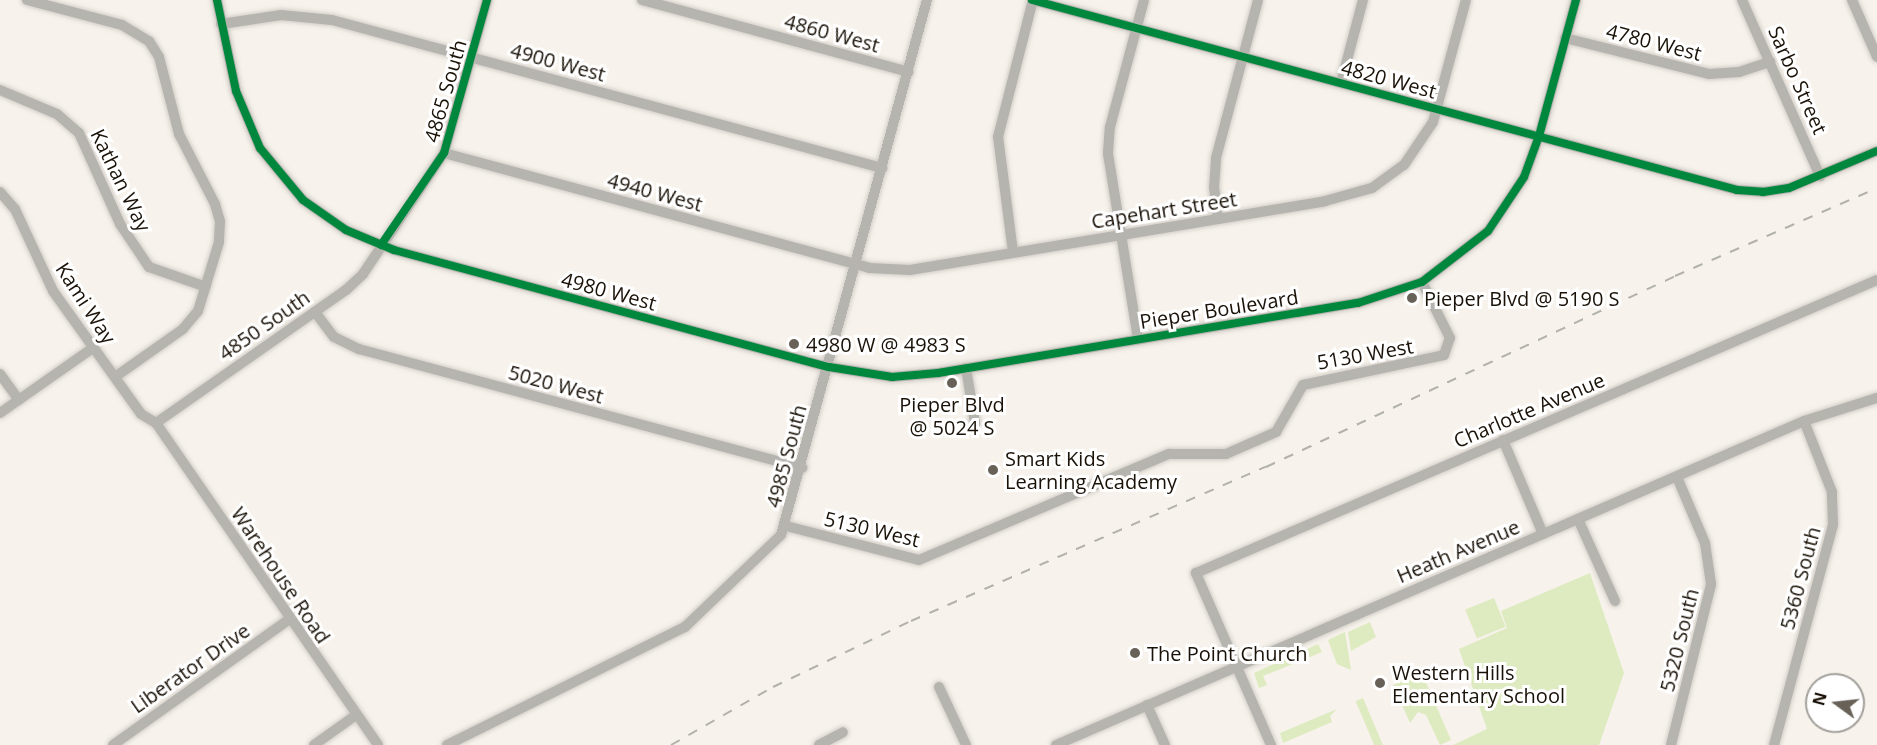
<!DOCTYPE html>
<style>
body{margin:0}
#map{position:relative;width:1877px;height:745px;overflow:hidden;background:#f7f3ec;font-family:"Open Sans",sans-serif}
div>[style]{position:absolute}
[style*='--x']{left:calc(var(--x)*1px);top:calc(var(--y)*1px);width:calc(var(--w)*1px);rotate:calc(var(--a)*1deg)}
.green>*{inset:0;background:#deeabf;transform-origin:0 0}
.roads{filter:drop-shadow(0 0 2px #d3cec8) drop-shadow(0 0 2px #d3cec8)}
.minor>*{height:10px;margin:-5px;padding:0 5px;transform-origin:5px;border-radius:5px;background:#b6b4af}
.rail>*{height:2px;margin-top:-1px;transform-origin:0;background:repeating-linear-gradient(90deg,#b3b1ab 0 10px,transparent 0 20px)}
.cycleway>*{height:8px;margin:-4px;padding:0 4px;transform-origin:4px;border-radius:4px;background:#00873e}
.dots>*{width:16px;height:16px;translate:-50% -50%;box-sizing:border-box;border:3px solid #fff;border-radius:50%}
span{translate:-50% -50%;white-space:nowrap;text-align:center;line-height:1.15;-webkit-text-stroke:6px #fff;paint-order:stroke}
.street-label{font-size:20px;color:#1a1208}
.poi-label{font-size:20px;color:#1a1208}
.left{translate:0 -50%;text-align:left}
.north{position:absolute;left:1805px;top:673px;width:60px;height:60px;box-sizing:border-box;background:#fff;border:2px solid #a3a09c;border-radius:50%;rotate:285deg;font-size:16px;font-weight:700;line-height:24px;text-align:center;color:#1a1208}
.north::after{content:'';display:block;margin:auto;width:21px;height:27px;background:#676158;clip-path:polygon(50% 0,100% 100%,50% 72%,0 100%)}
</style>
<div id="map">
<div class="green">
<i style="clip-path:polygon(1590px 573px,1624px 673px,1599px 745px,1453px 745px,1487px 729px,1459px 649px,1507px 628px,1501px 611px)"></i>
<i style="left:1494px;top:598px;width:31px;height:31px;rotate:68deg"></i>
<i style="clip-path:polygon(1370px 622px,1376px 637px,1351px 651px,1348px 632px)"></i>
<i style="clip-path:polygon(1345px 632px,1351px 670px,1337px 664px,1328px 640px)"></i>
<i style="clip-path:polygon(1318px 644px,1322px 652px,1263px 676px,1267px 685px,1259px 688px,1254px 673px)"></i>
<i style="clip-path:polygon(1422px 673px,1451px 740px,1440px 745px,1426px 715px,1418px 712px,1410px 723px,1393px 685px)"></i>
<i style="left:1363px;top:698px;width:51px;height:8px;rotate:67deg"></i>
<i style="clip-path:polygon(1337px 709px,1330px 716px,1332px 722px,1283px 743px,1280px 733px)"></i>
</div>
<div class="roads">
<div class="minor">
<i style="--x:27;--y:0;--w:98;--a:14.7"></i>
<i style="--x:122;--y:25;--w:31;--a:31"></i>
<i style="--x:149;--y:41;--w:19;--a:58"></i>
<i style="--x:159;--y:57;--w:80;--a:75.4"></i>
<i style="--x:179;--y:134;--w:79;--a:62.8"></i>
<i style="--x:215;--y:204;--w:18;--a:74"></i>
<i style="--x:220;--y:221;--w:21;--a:93"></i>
<i style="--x:219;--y:242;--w:72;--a:106.9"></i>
<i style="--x:198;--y:311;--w:23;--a:130"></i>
<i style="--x:183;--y:329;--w:83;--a:144.8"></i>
<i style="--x:217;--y:0;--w:93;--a:78.2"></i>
<i style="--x:236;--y:91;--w:62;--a:67.2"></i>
<i style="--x:260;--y:148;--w:67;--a:50.4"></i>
<i style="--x:303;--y:200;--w:52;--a:34.9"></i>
<i style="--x:346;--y:230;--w:52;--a:22.6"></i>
<i style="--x:394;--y:250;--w:450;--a:15.1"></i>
<i style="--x:829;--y:367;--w:64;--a:9"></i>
<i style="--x:892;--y:377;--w:46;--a:-5"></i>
<i style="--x:938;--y:373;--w:426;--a:-9.5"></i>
<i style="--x:1358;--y:303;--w:67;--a:-18.2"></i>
<i style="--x:1422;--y:282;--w:83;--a:-37.7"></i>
<i style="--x:1488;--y:231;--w:65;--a:-56.3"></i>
<i style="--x:1524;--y:177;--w:44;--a:-69.9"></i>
<i style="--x:1539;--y:136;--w:141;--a:-74.8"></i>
<i style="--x:642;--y:0;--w:276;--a:15.1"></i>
<i style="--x:1032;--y:0;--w:730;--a:15.08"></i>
<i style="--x:1737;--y:190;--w:26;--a:4"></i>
<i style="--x:1763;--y:192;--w:26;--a:-9"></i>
<i style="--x:1789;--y:188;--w:95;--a:-22.8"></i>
<i style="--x:1742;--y:0;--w:193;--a:66.1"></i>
<i style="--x:1852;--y:0;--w:62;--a:66.3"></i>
<i style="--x:221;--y:24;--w:61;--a:-8.5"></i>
<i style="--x:281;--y:15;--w:51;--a:5.6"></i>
<i style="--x:332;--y:20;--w:570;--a:15.06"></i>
<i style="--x:1565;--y:38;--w:148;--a:14"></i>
<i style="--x:1709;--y:74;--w:30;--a:-4"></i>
<i style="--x:1739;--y:72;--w:33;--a:-18"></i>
<i style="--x:1341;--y:83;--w:86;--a:-75.2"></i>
<i style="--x:0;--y:90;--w:62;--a:22.8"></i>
<i style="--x:57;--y:114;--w:29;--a:41"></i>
<i style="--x:79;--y:133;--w:100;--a:65.7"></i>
<i style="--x:120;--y:224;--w:52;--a:56"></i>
<i style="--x:149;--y:267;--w:60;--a:19.3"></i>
<i style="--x:444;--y:153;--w:440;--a:15.1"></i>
<i style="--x:869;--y:268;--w:41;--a:2.8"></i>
<i style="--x:910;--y:270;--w:421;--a:-9.4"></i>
<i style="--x:1325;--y:201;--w:49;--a:-15.5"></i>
<i style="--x:1372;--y:188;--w:39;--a:-36"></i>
<i style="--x:1404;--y:165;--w:52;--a:-56"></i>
<i style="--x:1433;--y:122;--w:126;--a:-74.9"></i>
<i style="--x:0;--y:192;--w:23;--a:49"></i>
<i style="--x:15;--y:209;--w:90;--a:65.1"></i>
<i style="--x:53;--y:291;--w:151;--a:54.4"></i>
<i style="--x:141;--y:414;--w:17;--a:31"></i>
<i style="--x:156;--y:423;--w:391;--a:55.4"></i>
<i style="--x:1218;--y:219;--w:31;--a:-97"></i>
<i style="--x:1214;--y:188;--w:30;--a:-86"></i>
<i style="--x:1216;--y:158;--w:163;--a:-75.1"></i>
<i style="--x:1013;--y:252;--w:116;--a:-97.4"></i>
<i style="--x:998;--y:137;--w:141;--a:-75.7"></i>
<i style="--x:315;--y:312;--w:31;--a:53"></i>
<i style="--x:334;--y:337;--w:28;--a:26"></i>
<i style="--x:359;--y:349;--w:459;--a:15"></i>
<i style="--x:1138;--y:339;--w:188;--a:-99.2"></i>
<i style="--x:1108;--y:153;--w:26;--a:-86"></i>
<i style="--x:1110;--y:127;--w:131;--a:-75"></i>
<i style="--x:966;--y:368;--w:56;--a:80.7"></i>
<i style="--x:0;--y:374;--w:32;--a:54"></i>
<i style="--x:0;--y:413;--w:113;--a:-35"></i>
<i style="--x:156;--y:423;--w:232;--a:-35"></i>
<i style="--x:346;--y:290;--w:23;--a:-43"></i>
<i style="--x:363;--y:274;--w:146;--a:-56.2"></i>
<i style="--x:444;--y:153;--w:159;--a:-74.3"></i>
<i style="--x:1503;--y:440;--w:102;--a:66.9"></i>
<i style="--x:1578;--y:519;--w:90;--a:65.7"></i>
<i style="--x:786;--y:526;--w:137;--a:14.3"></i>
<i style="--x:919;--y:560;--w:272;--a:-23"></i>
<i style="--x:1169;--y:454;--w:57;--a:0"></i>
<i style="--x:1226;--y:454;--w:55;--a:-23.7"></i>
<i style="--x:1276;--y:432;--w:54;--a:-60.1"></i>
<i style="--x:1303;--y:385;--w:144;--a:-12"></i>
<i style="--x:1444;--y:355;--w:18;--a:-71"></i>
<i style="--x:1450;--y:338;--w:63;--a:-116.6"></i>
<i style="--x:939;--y:687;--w:64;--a:65"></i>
<i style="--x:1147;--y:705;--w:44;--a:65.8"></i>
<i style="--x:113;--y:745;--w:215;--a:-35.5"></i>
<i style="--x:314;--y:745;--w:52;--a:-35.5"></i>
<i style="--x:447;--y:745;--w:266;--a:-26.4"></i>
<i style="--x:685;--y:627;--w:133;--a:-43.8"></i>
<i style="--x:781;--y:535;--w:555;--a:-74.74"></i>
<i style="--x:819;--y:745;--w:27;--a:-28"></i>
<i style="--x:1056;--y:745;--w:815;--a:-23.42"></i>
<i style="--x:1804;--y:421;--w:77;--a:-17.5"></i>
<i style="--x:1271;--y:745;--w:188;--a:-113.6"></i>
<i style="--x:1196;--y:573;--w:741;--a:-23.28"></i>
<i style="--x:1671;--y:745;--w:166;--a:-76"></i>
<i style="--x:1711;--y:584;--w:41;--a:-98.3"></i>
<i style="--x:1705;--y:543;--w:72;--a:-113"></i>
<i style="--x:1774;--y:745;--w:228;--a:-75"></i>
<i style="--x:1833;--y:525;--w:33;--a:-92"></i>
<i style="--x:1832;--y:492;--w:76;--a:-111.5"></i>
</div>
</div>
<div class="rail">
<i style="--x:671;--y:745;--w:117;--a:-29.6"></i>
<i style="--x:773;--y:687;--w:153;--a:-25.6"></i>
<i style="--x:911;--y:621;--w:387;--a:-23.5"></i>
<i style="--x:1266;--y:467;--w:451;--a:-25"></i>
<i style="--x:1675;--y:276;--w:220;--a:-23.5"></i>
</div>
<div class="cycleway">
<i style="--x:217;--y:0;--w:93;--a:78.2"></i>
<i style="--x:236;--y:91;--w:62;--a:67.2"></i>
<i style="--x:260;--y:148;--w:67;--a:50.4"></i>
<i style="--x:303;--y:200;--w:52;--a:34.9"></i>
<i style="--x:346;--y:230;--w:52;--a:22.6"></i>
<i style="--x:394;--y:250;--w:450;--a:15.1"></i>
<i style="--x:829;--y:367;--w:64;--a:9"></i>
<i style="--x:892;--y:377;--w:46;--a:-5"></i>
<i style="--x:938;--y:373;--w:426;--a:-9.5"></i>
<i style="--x:1358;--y:303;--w:67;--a:-18.2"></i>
<i style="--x:1422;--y:282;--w:83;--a:-37.7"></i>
<i style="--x:1488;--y:231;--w:65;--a:-56.3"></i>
<i style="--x:1524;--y:177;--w:44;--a:-69.9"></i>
<i style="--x:1539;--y:136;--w:141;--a:-74.8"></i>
<i style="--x:1032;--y:0;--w:730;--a:15.08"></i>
<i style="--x:1737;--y:190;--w:26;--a:4"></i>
<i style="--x:1763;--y:192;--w:26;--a:-9"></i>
<i style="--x:1789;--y:188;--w:95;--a:-22.8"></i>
<i style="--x:381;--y:245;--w:112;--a:-55.6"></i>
<i style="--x:444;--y:153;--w:159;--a:-74.3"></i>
</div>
<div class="dots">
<i style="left:1412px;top:298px;background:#676158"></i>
<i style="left:794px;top:344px;background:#676158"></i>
<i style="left:952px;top:383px;background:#676158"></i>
<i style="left:993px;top:470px;background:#676158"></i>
<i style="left:1135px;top:653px;background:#676158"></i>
<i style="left:1380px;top:683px;background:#676158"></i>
</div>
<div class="street-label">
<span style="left:832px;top:33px;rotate:15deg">4860 West</span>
<span style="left:1654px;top:42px;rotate:14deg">4780 West</span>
<span style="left:558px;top:62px;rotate:15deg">4900 West</span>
<span style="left:1389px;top:79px;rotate:15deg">4820 West</span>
<span style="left:1798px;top:80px;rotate:66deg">Sarbo Street</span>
<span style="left:445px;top:91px;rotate:-74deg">4865 South</span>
<span style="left:121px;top:180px;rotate:64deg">Kathan Way</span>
<span style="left:655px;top:192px;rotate:15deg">4940 West</span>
<span style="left:1164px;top:210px;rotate:-9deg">Capehart Street</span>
<span style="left:609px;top:291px;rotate:15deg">4980 West</span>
<span style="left:86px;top:303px;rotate:57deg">Kami Way</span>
<span style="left:1219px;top:309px;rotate:-9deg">Pieper Boulevard</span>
<span style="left:264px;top:325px;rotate:-35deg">4850 South</span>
<span style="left:1365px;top:354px;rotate:-10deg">5130 West</span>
<span style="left:556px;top:384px;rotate:15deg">5020 West</span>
<span style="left:1529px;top:410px;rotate:-23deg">Charlotte Avenue</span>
<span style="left:786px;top:456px;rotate:-75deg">4985 South</span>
<span style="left:872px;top:529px;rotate:13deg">5130 West</span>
<span style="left:1458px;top:551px;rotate:-23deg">Heath Avenue</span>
<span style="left:281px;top:575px;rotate:56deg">Warehouse Road</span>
<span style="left:1800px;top:578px;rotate:-75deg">5360 South</span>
<span style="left:1679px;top:640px;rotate:-76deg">5320 South</span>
<span style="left:190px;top:668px;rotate:-35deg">Liberator Drive</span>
</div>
<div class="poi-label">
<span class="left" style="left:1424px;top:298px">Pieper Blvd @ 5190 S</span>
<span class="left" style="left:806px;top:344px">4980 W @ 4983 S</span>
<span style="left:952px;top:416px">Pieper Blvd<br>@ 5024 S</span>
<span class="left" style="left:1005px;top:470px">Smart Kids<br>Learning Academy</span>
<span class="left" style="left:1147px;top:653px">The Point Church</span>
<span class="left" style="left:1392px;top:684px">Western Hills<br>Elementary School</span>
</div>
<div class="north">N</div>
</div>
